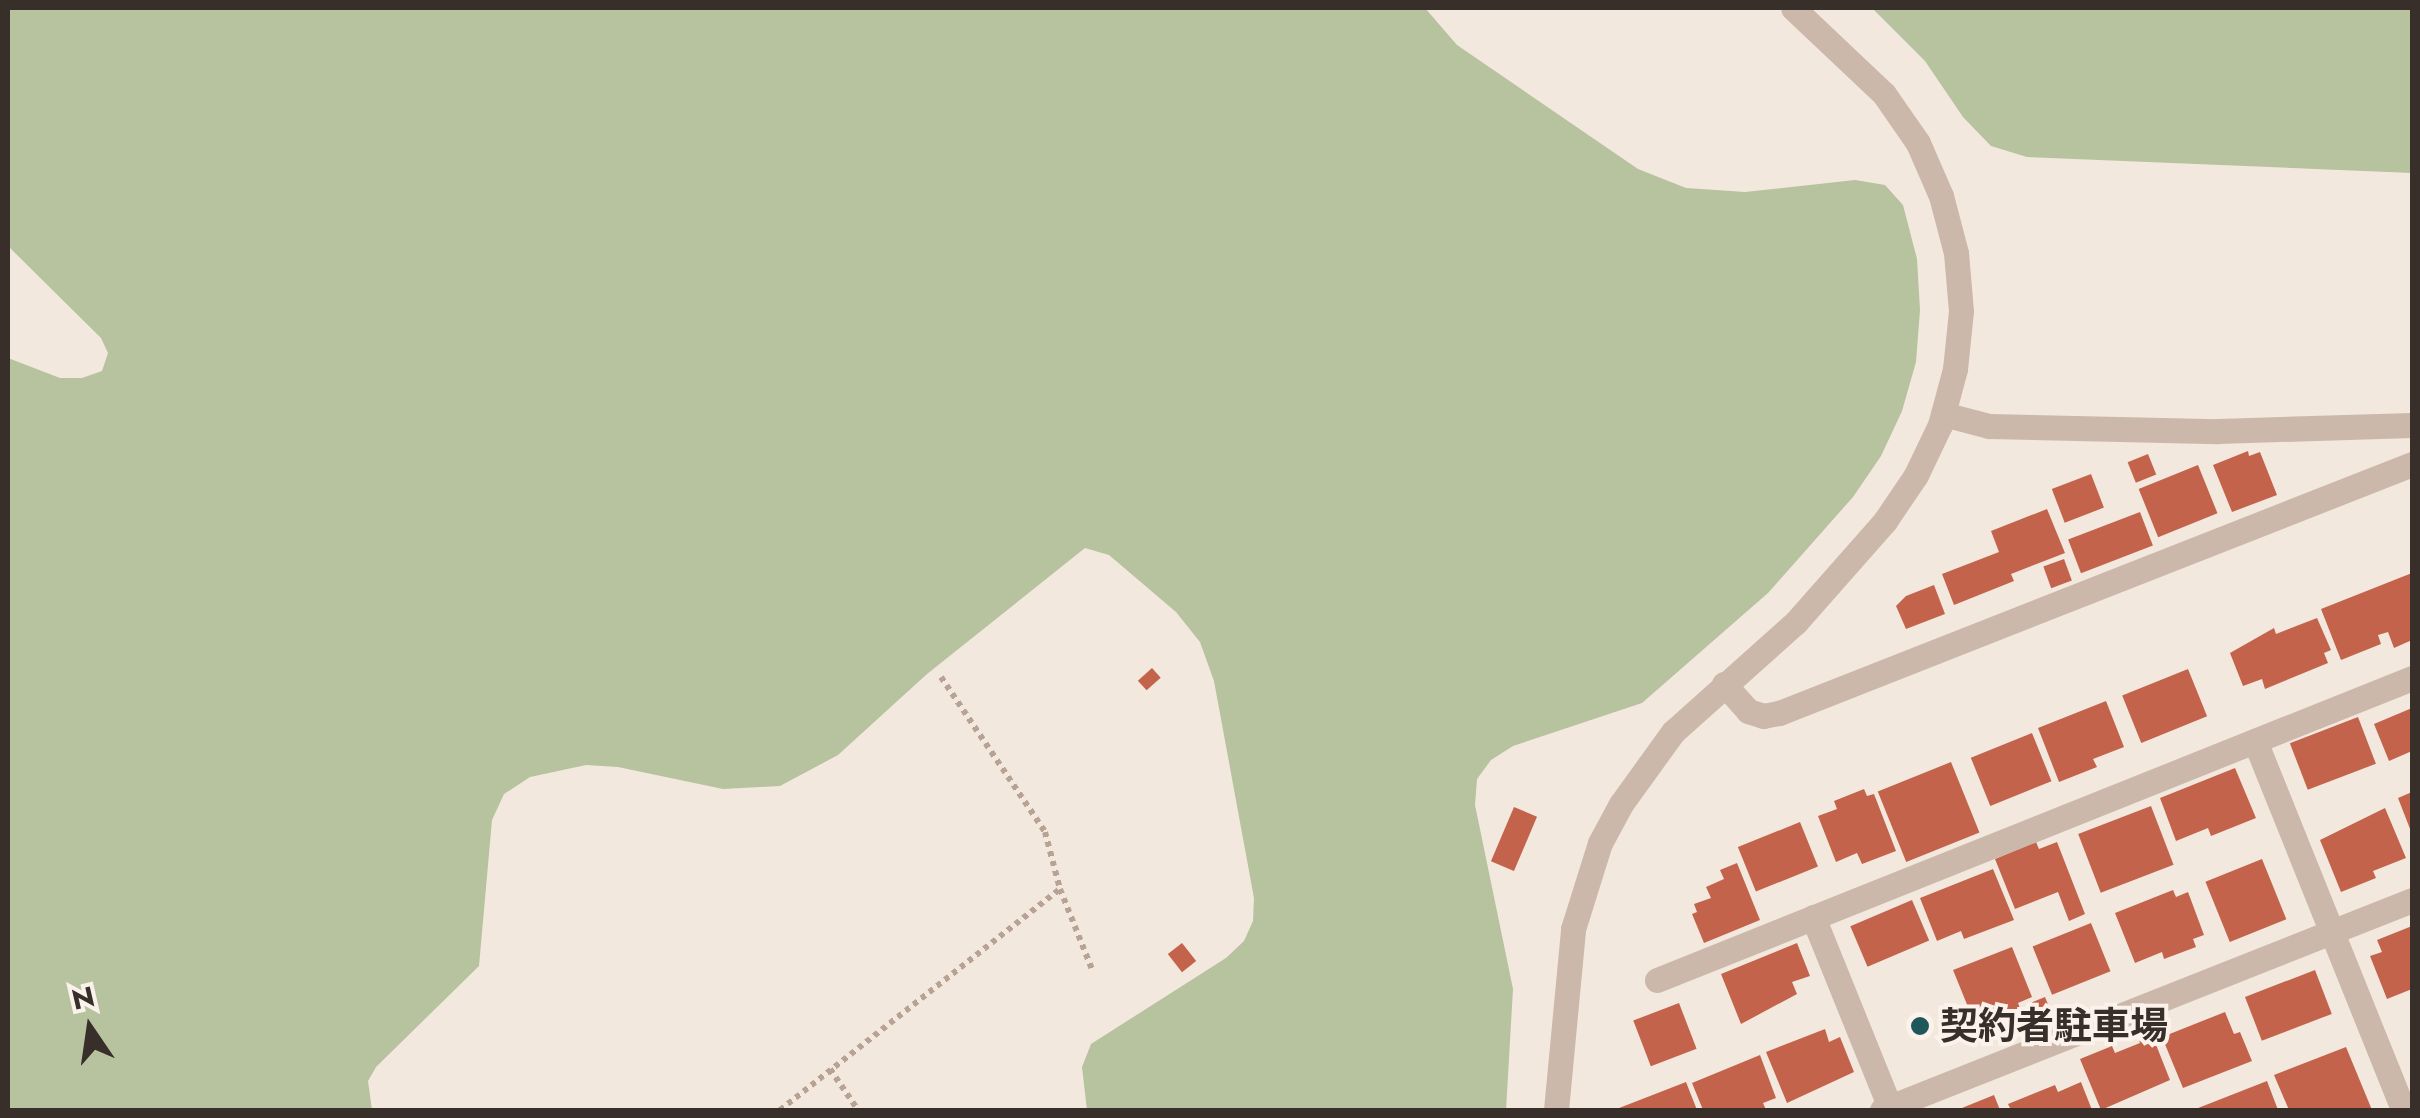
<!DOCTYPE html>
<meta charset="utf-8">
<style>
body{margin:0}
#map{position:relative;width:2420px;height:1118px;overflow:hidden;background:#f2e8de;font-family:Jost,"Noto Sans JP",sans-serif}
div>[style]{position:absolute}
[style*='--x']{left:calc(var(--x)*1px);top:calc(var(--y)*1px);width:calc(var(--w)*1px);rotate:calc(var(--a)*1deg)}
.green>*{inset:0;background:#b7c29e}
.building>*{inset:0;background:#c4634b;transform-origin:0 0}
.path>*{height:6px;margin-top:-3px;transform-origin:0;background:repeating-linear-gradient(90deg,#b7a294 0 5px,transparent 0 10px)}
.minor>*{height:25px;margin:-12.5px;padding:0 12.5px;transform-origin:12.5px;border-radius:12.5px;background:#cbb8aa}
.dots>*{width:28px;height:28px;translate:-50% -50%;box-sizing:border-box;border:5px solid #faf2eb;border-radius:50%}
span{translate:-50% -50%;white-space:nowrap;text-align:center;line-height:1.15;-webkit-text-stroke:8px #faf2eb;paint-order:stroke}
.poi-label{font-size:38px;color:#382e2a;font-weight:700}
.left{translate:0 -50%;text-align:left}
.frame{position:absolute;inset:0;border:10px solid #382e2a;pointer-events:none}
.north{position:absolute;left:40px;top:978px;width:100px;height:100px;-webkit-text-stroke:8px #faf2eb;paint-order:stroke;rotate:347deg;font-size:28px;font-weight:700;line-height:40px;text-align:center;color:#382e2a}
.north::after{content:'';display:block;margin:auto;width:35px;height:45px;background:#382e2a;clip-path:polygon(50% 0,100% 100%,50% 72%,0 100%)}
</style>
<div id="map">
<div class="green">
<i style="clip-path:polygon(8px 8px,1425px 8px,1457px 45px,1638px 169px,1686px 188px,1745px 192px,1855px 180px,1885px 185px,1903px 205px,1917px 259px,1920px 310px,1916px 362px,1902px 411px,1881px 456px,1853px 497px,1768px 593px,1642px 703px,1513px 746px,1491px 760px,1477px 779px,1475px 805px,1513px 989px,1506px 1110px,1087px 1110px,1082px 1067px,1091px 1044px,1226px 958px,1244px 941px,1253px 921px,1254px 898px,1214px 681px,1200px 642px,1176px 612px,1109px 555px,1085px 548px,927px 674px,838px 755px,780px 786px,723px 789px,618px 767px,586px 765px,530px 777px,504px 794px,492px 820px,479px 966px,376px 1067px,368px 1081px,372px 1110px,8px 1110px,8px 358px,60px 378px,82px 378px,102px 371px,108px 353px,101px 338px,8px 246px)"></i>
<i style="clip-path:polygon(1872px 8px,2412px 8px,2412px 173px,2027px 157px,1991px 146px,1963px 117px,1925px 61px)"></i>
</div>
<div class="building">
<i style="clip-path:polygon(2248px 451px,2249px 456px,2260px 452px,2277px 495px,2232px 512px,2213px 465px)"></i>
<i style="left:2148px;top:454px;width:22px;height:22px;rotate:68deg"></i>
<i style="left:2198px;top:465px;width:52px;height:64px;rotate:68deg"></i>
<i style="left:2091px;top:474px;width:36px;height:42px;rotate:69deg"></i>
<i style="clip-path:polygon(2047px 509px,2065px 553px,2011px 574px,2014px 581px,1954px 605px,1942px 574px,1999px 552px,1991px 531px)"></i>
<i style="left:2140px;top:512px;width:36px;height:77px;rotate:69deg"></i>
<i style="left:2064px;top:559px;width:23px;height:22px;rotate:70deg"></i>
<i style="clip-path:polygon(2412px 573px,2412px 640px,2394px 648px,2388px 632px,2378px 635px,2381px 644px,2341px 660px,2321px 609px)"></i>
<i style="clip-path:polygon(1934px 585px,1945px 614px,1906px 629px,1896px 606px,1906px 596px)"></i>
<i style="clip-path:polygon(2317px 618px,2331px 650px,2324px 653px,2328px 663px,2265px 689px,2262px 679px,2243px 686px,2230px 653px,2274px 628px,2276px 634px)"></i>
<i style="left:1152px;top:668px;width:13px;height:19px;rotate:48deg"></i>
<i style="left:2188px;top:669px;width:51px;height:71px;rotate:68deg"></i>
<i style="clip-path:polygon(2106px 701px,2124px 747px,2093px 759px,2097px 767px,2059px 782px,2038px 728px)"></i>
<i style="clip-path:polygon(2412px 708px,2412px 751px,2389px 761px,2374px 724px)"></i>
<i style="left:2358px;top:717px;width:50px;height:73px;rotate:69deg"></i>
<i style="left:2032px;top:733px;width:52px;height:66px;rotate:68deg"></i>
<i style="left:1951px;top:762px;width:76px;height:79px;rotate:68deg"></i>
<i style="clip-path:polygon(2235px 768px,2256px 818px,2211px 836px,2208px 828px,2176px 841px,2160px 798px)"></i>
<i style="clip-path:polygon(1864px 789px,1867px 796px,1874px 794px,1896px 851px,1862px 864px,1857px 853px,1836px 862px,1818px 816px,1837px 809px,1834px 801px)"></i>
<i style="clip-path:polygon(2412px 792px,2412px 834px,2398px 798px)"></i>
<i style="left:2151px;top:806px;width:63px;height:78px;rotate:69deg"></i>
<i style="left:1514px;top:807px;width:25px;height:59px;rotate:23deg"></i>
<i style="clip-path:polygon(2385px 808px,2406px 858px,2373px 871px,2376px 878px,2341px 892px,2320px 840px)"></i>
<i style="left:1800px;top:822px;width:48px;height:67px;rotate:68deg"></i>
<i style="clip-path:polygon(2036px 842px,2039px 849px,2057px 842px,2085px 914px,2069px 921px,2058px 892px,2015px 909px,1995px 859px)"></i>
<i style="left:2262px;top:859px;width:65px;height:61px;rotate:68deg"></i>
<i style="clip-path:polygon(1737px 863px,1760px 920px,1704px 943px,1692px 914px,1697px 912px,1694px 904px,1711px 898px,1706px 887px,1724px 879px,1720px 870px)"></i>
<i style="clip-path:polygon(1993px 869px,2014px 920px,1964px 939px,1961px 931px,1937px 941px,1920px 898px)"></i>
<i style="clip-path:polygon(2173px 890px,2176px 897px,2188px 892px,2204px 935px,2193px 939px,2196px 947px,2164px 959px,2162px 952px,2135px 963px,2115px 913px)"></i>
<i style="left:1912px;top:900px;width:44px;height:67px;rotate:67deg"></i>
<i style="left:2091px;top:923px;width:52px;height:63px;rotate:68deg"></i>
<i style="clip-path:polygon(2412px 926px,2412px 989px,2387px 999px,2370px 956px,2382px 952px,2377px 940px)"></i>
<i style="left:1182px;top:943px;width:23px;height:18px;rotate:52deg"></i>
<i style="clip-path:polygon(1797px 943px,1810px 976px,1792px 982px,1797px 994px,1741px 1024px,1721px 974px)"></i>
<i style="clip-path:polygon(2012px 947px,2032px 997px,2018px 1003px,2021px 1011px,1977px 1029px,1953px 970px)"></i>
<i style="left:2315px;top:970px;width:47px;height:75px;rotate:69deg"></i>
<i style="left:2045px;top:997px;width:24px;height:14px;rotate:68deg"></i>
<i style="left:1679px;top:1003px;width:49px;height:49px;rotate:69deg"></i>
<i style="clip-path:polygon(2225px 1012px,2234px 1034px,2240px 1032px,2252px 1061px,2183px 1088px,2162px 1037px)"></i>
<i style="clip-path:polygon(1825px 1029px,1829px 1042px,1840px 1037px,1854px 1072px,1787px 1103px,1766px 1052px)"></i>
<i style="clip-path:polygon(2151px 1032px,2170px 1080px,2101px 1110px,2080px 1059px,2112px 1046px,2115px 1053px,2140px 1043px,2138px 1037px)"></i>
<i style="clip-path:polygon(2346px 1047px,2372px 1110px,2289px 1110px,2274px 1075px)"></i>
<i style="clip-path:polygon(1760px 1055px,1776px 1098px,1763px 1103px,1766px 1110px,1703px 1110px,1692px 1083px)"></i>
<i style="clip-path:polygon(2267px 1081px,2278px 1110px,2193px 1110px)"></i>
<i style="clip-path:polygon(1686px 1082px,1697px 1110px,1614px 1110px)"></i>
<i style="clip-path:polygon(2081px 1082px,2092px 1110px,2011px 1110px,2008px 1104px,2055px 1085px,2058px 1092px)"></i>
<i style="clip-path:polygon(1994px 1095px,2000px 1110px,1957px 1110px)"></i>
</div>
<div class="path">
<i style="--x:941;--y:677;--w:187;--a:56.1"></i>
<i style="--x:1045;--y:832;--w:59;--a:75.3"></i>
<i style="--x:1060;--y:889;--w:89;--a:68.3"></i>
<i style="--x:830;--y:1069;--w:50;--a:55.7"></i>
<i style="--x:780;--y:1110;--w:357;--a:-38.3"></i>
</div>
<div class="minor">
<i style="--x:1943;--y:414;--w:48;--a:14.6"></i>
<i style="--x:1989;--y:426;--w:229;--a:1.3"></i>
<i style="--x:2218;--y:431;--w:194;--a:-1.8"></i>
<i style="--x:1724;--y:684;--w:36;--a:48"></i>
<i style="--x:1748;--y:711;--w:16;--a:18"></i>
<i style="--x:1763;--y:716;--w:16;--a:-11"></i>
<i style="--x:1779;--y:713;--w:680;--a:-21.47"></i>
<i style="--x:2255;--y:741;--w:398;--a:68.1"></i>
<i style="--x:1813;--y:917;--w:208;--a:68"></i>
<i style="--x:1657;--y:980;--w:813;--a:-21.8"></i>
<i style="--x:1556;--y:1110;--w:182;--a:-84.6"></i>
<i style="--x:1573;--y:929;--w:90;--a:-72.6"></i>
<i style="--x:1600;--y:843;--w:44;--a:-61.7"></i>
<i style="--x:1621;--y:804;--w:89;--a:-54.2"></i>
<i style="--x:1673;--y:732;--w:165;--a:-41.8"></i>
<i style="--x:1796;--y:622;--w:135;--a:-48.6"></i>
<i style="--x:1885;--y:521;--w:55;--a:-56"></i>
<i style="--x:1916;--y:475;--w:55;--a:-64.4"></i>
<i style="--x:1940;--y:425;--w:58;--a:-75"></i>
<i style="--x:1955;--y:369;--w:58;--a:-84.1"></i>
<i style="--x:1961;--y:311;--w:58;--a:-94.9"></i>
<i style="--x:1956;--y:253;--w:59;--a:-104.7"></i>
<i style="--x:1941;--y:196;--w:58;--a:-113.5"></i>
<i style="--x:1918;--y:143;--w:60;--a:-124.8"></i>
<i style="--x:1884;--y:94;--w:125;--a:-136.6"></i>
<i style="--x:1882;--y:1110;--w:570;--a:-21.61"></i>
</div>
<div class="dots">
<i style="left:1920px;top:1026px;background:#1f585a"></i>
</div>
<div class="poi-label">
<span class="left" style="left:1940px;top:1026px">契約者駐車場</span>
</div>
<div class="frame"></div>
<div class="north">N</div>
</div>
